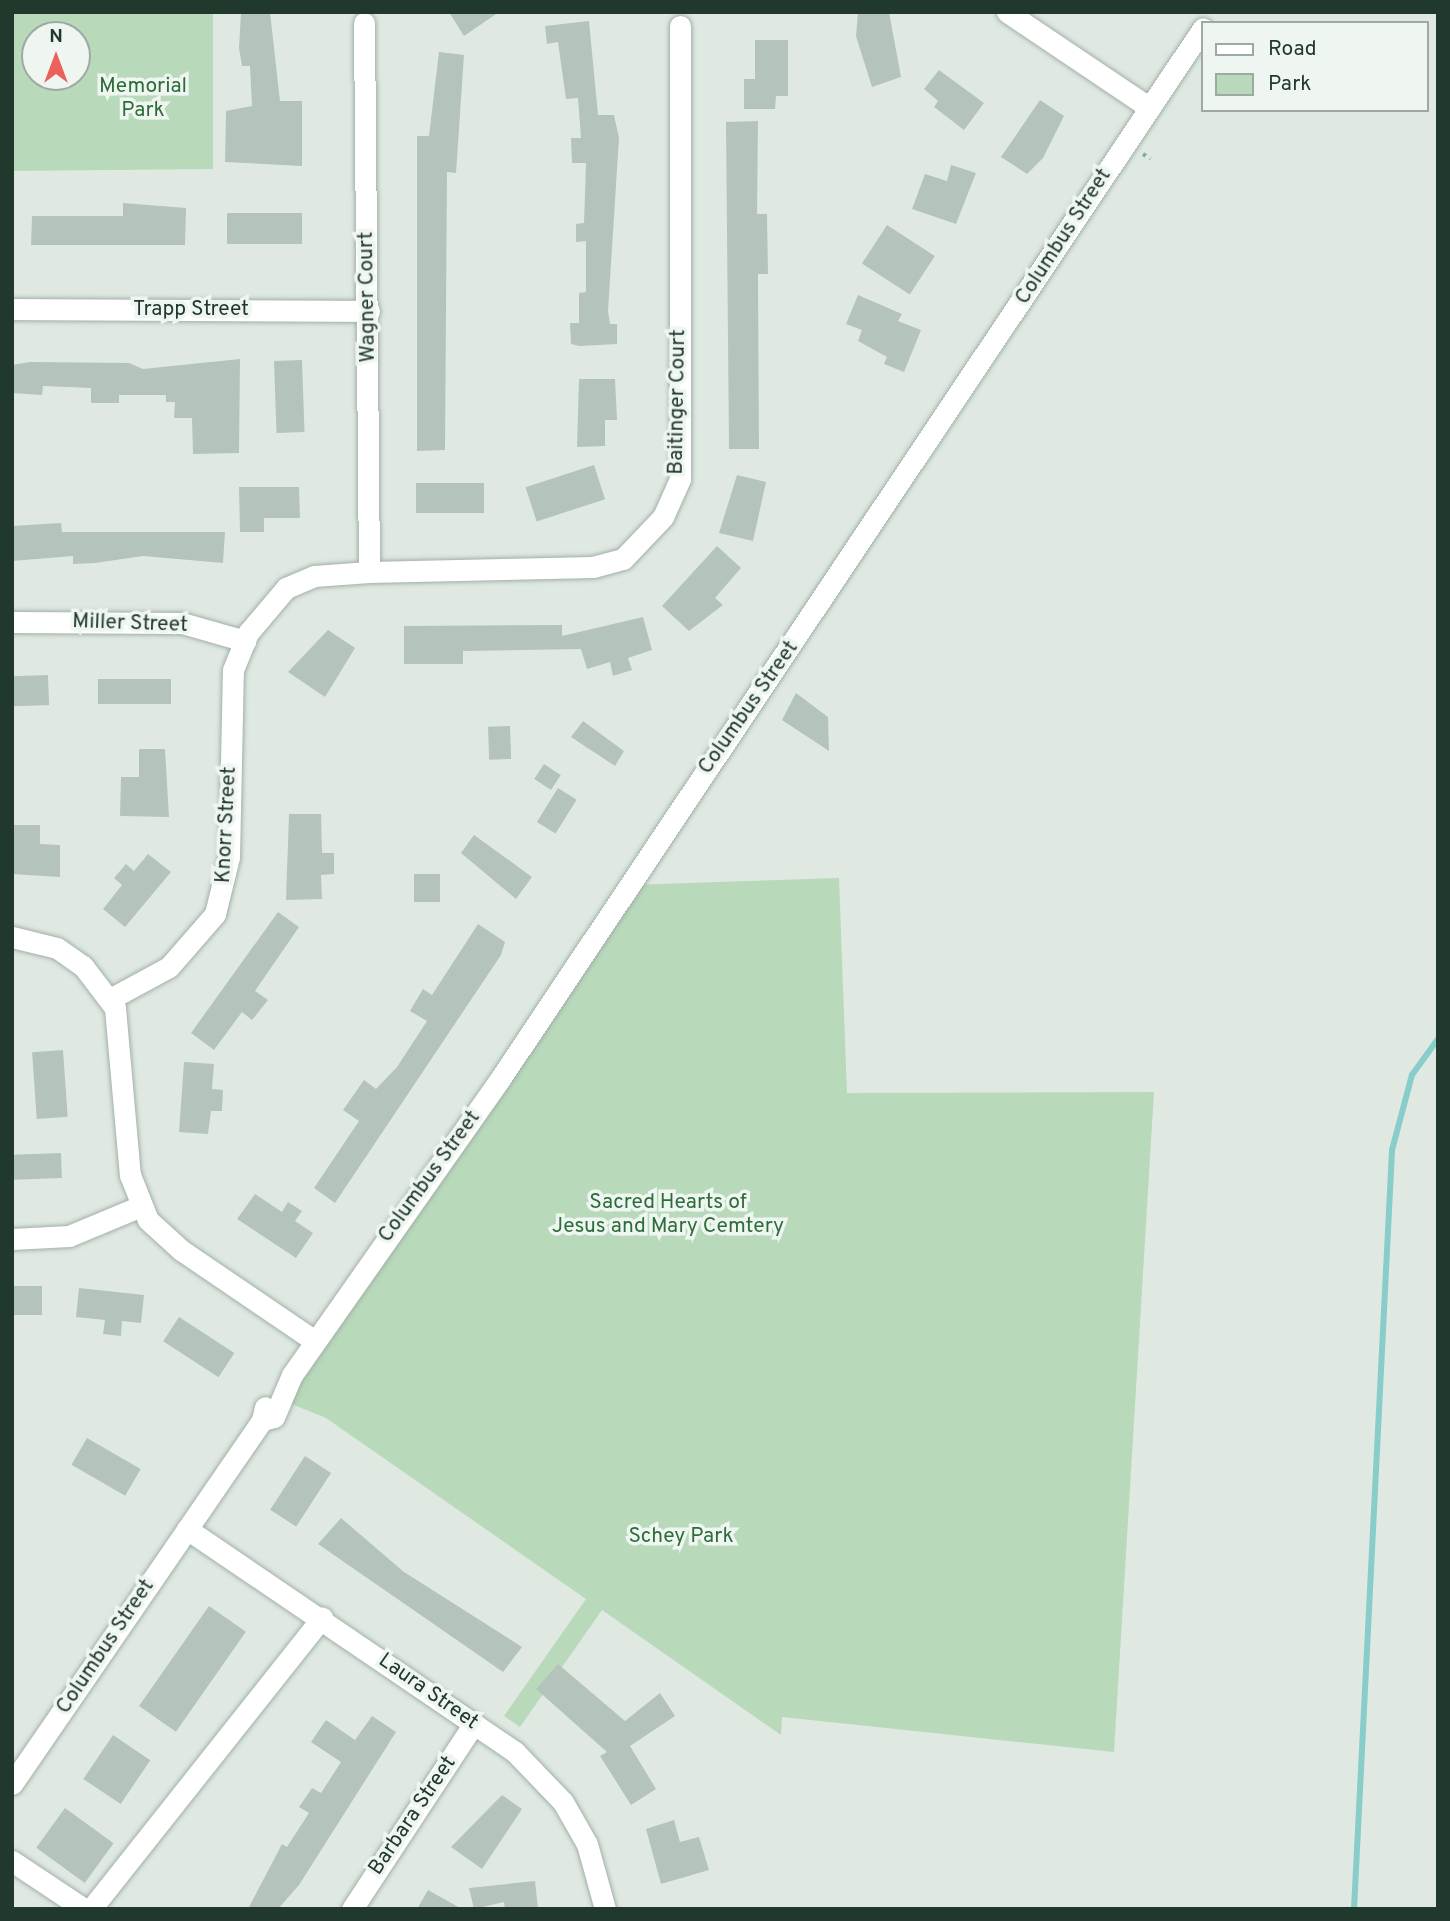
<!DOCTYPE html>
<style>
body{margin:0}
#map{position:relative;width:1450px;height:1921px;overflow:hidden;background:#dfe9e2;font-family:Overpass,sans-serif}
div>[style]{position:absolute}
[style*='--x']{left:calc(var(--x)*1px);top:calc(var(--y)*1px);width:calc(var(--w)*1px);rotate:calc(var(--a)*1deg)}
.green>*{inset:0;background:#b8dabb}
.stream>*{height:6px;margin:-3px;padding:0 3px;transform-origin:3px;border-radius:3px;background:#88cdca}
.building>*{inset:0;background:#b4c4bb;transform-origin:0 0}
.path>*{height:3.5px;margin-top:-1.75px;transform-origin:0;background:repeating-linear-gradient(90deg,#80ac96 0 3.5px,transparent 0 8.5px)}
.roads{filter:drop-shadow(0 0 2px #a2b0a8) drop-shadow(0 0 2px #a2b0a8)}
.minor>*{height:21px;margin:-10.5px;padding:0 10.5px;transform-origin:10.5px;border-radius:10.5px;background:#fff}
span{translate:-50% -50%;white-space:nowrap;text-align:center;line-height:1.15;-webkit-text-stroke:7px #eff6f1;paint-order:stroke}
.park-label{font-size:21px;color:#2d6d39}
.street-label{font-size:21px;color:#21382d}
.frame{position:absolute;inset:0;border:14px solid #21382d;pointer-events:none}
.legend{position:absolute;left:1201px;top:21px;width:228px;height:91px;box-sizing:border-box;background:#eff6f1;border:2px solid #9daaa3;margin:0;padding:9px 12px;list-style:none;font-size:21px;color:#21382d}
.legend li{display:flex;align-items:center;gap:14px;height:35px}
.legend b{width:35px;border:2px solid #9daaa3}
.north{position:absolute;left:21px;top:21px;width:70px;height:70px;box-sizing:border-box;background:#eff6f1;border:2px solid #9daaa3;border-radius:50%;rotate:0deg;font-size:19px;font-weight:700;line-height:28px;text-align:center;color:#21382d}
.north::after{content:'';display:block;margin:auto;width:24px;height:32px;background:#eb625a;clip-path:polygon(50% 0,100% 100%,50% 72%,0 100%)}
</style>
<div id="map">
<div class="green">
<i style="clip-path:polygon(evenodd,12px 12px,213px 12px,213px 169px,12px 171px,12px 12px,35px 35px,77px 35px,77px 77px,35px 77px,35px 35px)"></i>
<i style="clip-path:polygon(839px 878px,847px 1093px,1154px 1092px,1114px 1752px,782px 1717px,781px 1735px,602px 1610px,520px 1727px,504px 1716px,586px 1599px,326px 1418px,282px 1400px,628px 885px)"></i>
</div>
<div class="stream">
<i style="--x:1354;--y:1909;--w:760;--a:-87.13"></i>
<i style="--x:1392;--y:1150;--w:78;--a:-75.1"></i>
<i style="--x:1412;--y:1075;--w:44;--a:-54.2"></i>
</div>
<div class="building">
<i style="clip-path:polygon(241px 12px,270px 12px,280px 101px,302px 101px,302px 166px,225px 162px,226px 111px,252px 106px,250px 66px,242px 66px,239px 48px)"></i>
<i style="clip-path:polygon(449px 12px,499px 12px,464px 36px)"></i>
<i style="clip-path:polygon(858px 12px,889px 12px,901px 77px,872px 87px,856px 36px)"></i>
<i style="clip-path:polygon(589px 21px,598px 115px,614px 115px,619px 138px,608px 311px,610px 324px,617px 324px,617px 344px,580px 346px,571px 344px,570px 323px,579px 323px,579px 293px,586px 292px,586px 241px,576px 242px,576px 224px,584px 223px,586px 163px,572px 163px,571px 138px,581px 138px,578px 98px,566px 99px,558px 42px,547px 44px,545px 26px)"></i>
<i style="clip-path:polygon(755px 40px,788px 40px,788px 96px,776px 96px,775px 109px,744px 109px,744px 79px,755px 79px)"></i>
<i style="clip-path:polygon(439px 52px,464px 55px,456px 173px,447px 172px,445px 450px,417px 451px,417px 136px,429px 136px)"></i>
<i style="clip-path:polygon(939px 70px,984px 103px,964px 130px,934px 107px,938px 101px,924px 89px)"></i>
<i style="clip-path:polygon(1040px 100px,1064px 116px,1043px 158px,1027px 174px,1001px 157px)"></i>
<i style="clip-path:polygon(758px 121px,757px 214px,767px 214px,768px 274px,758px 274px,759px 449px,729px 449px,726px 122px)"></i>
<i style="clip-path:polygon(951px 165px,976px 173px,956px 224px,912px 209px,925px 174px,947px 181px)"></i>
<i style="clip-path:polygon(123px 203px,186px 208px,185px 245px,31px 245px,32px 216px,123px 216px)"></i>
<i style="left:227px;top:213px;width:75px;height:31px"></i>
<i style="left:887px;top:225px;width:57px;height:46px;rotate:33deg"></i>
<i style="clip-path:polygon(858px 295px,902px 314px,898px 321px,921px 330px,904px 372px,884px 364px,887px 357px,858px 341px,862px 330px,846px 324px)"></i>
<i style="clip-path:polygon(240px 359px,239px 453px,193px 454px,192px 418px,174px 418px,175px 402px,166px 402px,166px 395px,119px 395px,119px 403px,91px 403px,91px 388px,43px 386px,42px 395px,12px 393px,12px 365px,30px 362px,129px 363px,143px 369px)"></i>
<i style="left:302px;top:360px;width:72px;height:28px;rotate:88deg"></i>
<i style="clip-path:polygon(579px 379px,615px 379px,617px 420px,605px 420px,605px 446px,577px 447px)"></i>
<i style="left:594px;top:465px;width:36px;height:72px;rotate:72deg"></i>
<i style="clip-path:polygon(737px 475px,766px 482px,753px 541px,719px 533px)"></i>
<i style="left:416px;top:483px;width:68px;height:30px"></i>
<i style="clip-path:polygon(239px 487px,299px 487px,300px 518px,264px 518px,264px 532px,240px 532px)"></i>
<i style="clip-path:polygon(61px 523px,62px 532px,225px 532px,223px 563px,143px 556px,95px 563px,73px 564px,73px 556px,12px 561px,12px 526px)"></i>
<i style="clip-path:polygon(717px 546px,741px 568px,715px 598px,723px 605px,689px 631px,662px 606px)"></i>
<i style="clip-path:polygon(643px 617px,652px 650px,628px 658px,632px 670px,613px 676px,610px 662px,587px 669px,581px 649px,463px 651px,463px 664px,404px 664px,404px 626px,562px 625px,562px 636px)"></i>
<i style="clip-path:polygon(328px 630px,355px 648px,325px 697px,288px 672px)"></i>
<i style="left:48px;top:675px;width:30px;height:36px;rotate:88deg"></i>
<i style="left:98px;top:679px;width:73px;height:25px"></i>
<i style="clip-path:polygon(796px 693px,828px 717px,829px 751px,782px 720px)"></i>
<i style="clip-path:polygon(583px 721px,624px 751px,615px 766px,571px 737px)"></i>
<i style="left:510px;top:726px;width:33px;height:22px;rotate:88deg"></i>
<i style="clip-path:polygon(139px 749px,165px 749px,169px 817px,120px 816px,121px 777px,139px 777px)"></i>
<i style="left:544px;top:764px;width:20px;height:18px;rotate:33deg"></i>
<i style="left:558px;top:788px;width:22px;height:40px;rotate:32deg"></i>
<i style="clip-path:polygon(289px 814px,321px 814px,322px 853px,334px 853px,334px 874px,321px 875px,322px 899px,286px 900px)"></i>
<i style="clip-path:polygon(12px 825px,40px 825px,40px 844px,60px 845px,60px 877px,12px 874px)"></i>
<i style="clip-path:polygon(474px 835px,532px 877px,516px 899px,461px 853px)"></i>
<i style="clip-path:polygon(148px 854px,171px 872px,125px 927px,103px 909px,122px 885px,114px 878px,126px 864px,134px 871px)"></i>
<i style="left:414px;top:874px;width:26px;height:28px"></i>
<i style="clip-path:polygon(278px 912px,299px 927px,255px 991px,268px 1000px,252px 1020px,242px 1012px,214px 1050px,191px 1033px)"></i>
<i style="clip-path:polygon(478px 924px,505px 942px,501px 955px,335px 1203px,314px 1188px,359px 1121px,343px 1110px,364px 1080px,376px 1089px,397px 1067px,427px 1021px,410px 1011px,423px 989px,432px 995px)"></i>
<i style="left:63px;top:1050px;width:67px;height:31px;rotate:86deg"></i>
<i style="clip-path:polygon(184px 1062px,214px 1064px,212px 1089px,223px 1090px,222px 1111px,211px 1111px,208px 1134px,179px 1132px)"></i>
<i style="left:61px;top:1153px;width:25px;height:49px;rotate:88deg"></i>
<i style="clip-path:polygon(255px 1194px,282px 1212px,288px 1202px,302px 1211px,295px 1221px,313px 1233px,296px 1258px,237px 1219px)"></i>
<i style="left:42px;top:1286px;width:29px;height:30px;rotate:90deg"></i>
<i style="clip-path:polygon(79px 1288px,144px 1295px,141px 1323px,122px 1321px,121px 1336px,103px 1334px,105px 1320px,76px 1317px)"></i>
<i style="left:179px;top:1317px;width:66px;height:29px;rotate:33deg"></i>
<i style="left:87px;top:1438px;width:62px;height:31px;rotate:30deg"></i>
<i style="left:305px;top:1456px;width:31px;height:64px;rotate:33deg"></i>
<i style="clip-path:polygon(341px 1518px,404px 1572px,522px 1647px,503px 1672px,318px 1544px)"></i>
<i style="left:209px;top:1606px;width:45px;height:122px;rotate:35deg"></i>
<i style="clip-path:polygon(558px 1664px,625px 1721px,660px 1693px,675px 1716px,630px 1746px,656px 1789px,631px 1805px,600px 1756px,607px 1752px,536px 1689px)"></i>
<i style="clip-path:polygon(372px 1716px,396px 1732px,299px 1885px,278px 1909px,248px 1909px,282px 1844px,287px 1847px,309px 1813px,299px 1807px,312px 1788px,321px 1793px,341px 1762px,311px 1742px,326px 1720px,355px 1740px)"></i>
<i style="left:113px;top:1735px;width:45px;height:53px;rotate:34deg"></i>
<i style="clip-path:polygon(502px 1795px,522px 1809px,482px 1869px,451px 1847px)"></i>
<i style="left:65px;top:1808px;width:60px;height:49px;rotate:36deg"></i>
<i style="clip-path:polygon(674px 1820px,680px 1842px,699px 1837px,709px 1870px,661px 1884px,646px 1829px)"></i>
<i style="clip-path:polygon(535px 1881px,538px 1909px,505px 1909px,504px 1902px,474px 1909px,469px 1888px)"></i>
<i style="clip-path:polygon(428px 1890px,462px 1909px,417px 1909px)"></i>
</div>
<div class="path">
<i style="--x:1143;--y:154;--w:9;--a:32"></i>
</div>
<div class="roads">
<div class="minor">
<i style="--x:1007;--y:12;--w:172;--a:33.9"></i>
<i style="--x:364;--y:23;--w:549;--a:89.48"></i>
<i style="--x:12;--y:309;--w:357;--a:0.3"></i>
<i style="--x:12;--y:622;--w:170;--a:0.3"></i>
<i style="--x:182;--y:623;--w:66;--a:15.9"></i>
<i style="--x:12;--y:937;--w:46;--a:13.7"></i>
<i style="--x:57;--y:948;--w:32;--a:35"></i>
<i style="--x:83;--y:966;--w:53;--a:52.7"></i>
<i style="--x:115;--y:1008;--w:168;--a:84.9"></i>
<i style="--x:130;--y:1175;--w:48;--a:68.2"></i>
<i style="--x:148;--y:1220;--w:45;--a:42.3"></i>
<i style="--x:181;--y:1250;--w:162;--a:34.2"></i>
<i style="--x:110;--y:999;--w:67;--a:-28.5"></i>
<i style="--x:169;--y:967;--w:70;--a:-49"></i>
<i style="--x:215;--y:914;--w:59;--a:-76.2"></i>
<i style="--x:229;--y:857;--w:187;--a:-88.8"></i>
<i style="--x:233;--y:670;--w:40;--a:-68"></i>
<i style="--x:248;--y:633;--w:59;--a:-49.8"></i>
<i style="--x:286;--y:588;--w:30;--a:-23"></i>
<i style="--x:314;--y:576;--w:55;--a:-4.2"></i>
<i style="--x:369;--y:572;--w:224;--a:-1.3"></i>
<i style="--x:593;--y:567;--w:31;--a:-15"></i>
<i style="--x:623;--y:559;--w:58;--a:-46.4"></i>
<i style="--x:663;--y:517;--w:42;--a:-65.9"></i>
<i style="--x:680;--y:479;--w:453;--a:-90"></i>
<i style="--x:12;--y:1239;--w:57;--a:-3"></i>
<i style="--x:69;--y:1236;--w:78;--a:-22.6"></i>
<i style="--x:262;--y:1420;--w:12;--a:-14"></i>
<i style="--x:274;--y:1417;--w:46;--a:-66.8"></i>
<i style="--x:292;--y:1375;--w:362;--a:-54.9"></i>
<i style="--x:500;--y:1079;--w:1264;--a:-56.22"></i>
<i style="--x:187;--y:1529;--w:397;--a:34.2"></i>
<i style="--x:515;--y:1752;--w:69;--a:46.2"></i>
<i style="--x:563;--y:1802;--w:48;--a:60.3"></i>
<i style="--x:587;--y:1844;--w:67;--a:74.5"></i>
<i style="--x:12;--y:1784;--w:442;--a:-55.5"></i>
<i style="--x:262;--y:1420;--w:13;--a:-77"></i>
<i style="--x:12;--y:1861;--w:87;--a:33.7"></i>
<i style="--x:91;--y:1909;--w:372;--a:-51.6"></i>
<i style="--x:352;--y:1909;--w:222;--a:-56.7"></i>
</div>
</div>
<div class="park-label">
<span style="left:143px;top:99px">Memorial<br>Park</span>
<span style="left:668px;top:1215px">Sacred Hearts of<br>Jesus and Mary Cemtery</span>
<span style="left:681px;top:1537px">Schey Park</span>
</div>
<div class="street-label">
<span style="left:1064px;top:237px;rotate:-57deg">Columbus Street</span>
<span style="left:368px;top:297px;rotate:-91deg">Wagner Court</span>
<span style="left:191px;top:310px">Trapp Street</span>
<span style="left:678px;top:402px;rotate:-89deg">Baitinger Court</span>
<span style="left:130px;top:624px;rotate:2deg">Miller Street</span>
<span style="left:749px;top:708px;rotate:-55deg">Columbus Street</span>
<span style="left:227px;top:825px;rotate:-87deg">Knorr Street</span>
<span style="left:430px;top:1177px;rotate:-54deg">Columbus Street</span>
<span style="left:106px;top:1647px;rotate:-56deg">Columbus Street</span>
<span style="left:428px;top:1692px;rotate:35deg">Laura Street</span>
<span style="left:413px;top:1816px;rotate:-56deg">Barbara Street</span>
</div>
<div class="frame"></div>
<ul class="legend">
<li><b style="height:9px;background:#fff"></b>Road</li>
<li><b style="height:19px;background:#b8dabb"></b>Park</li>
</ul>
<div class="north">N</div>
</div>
